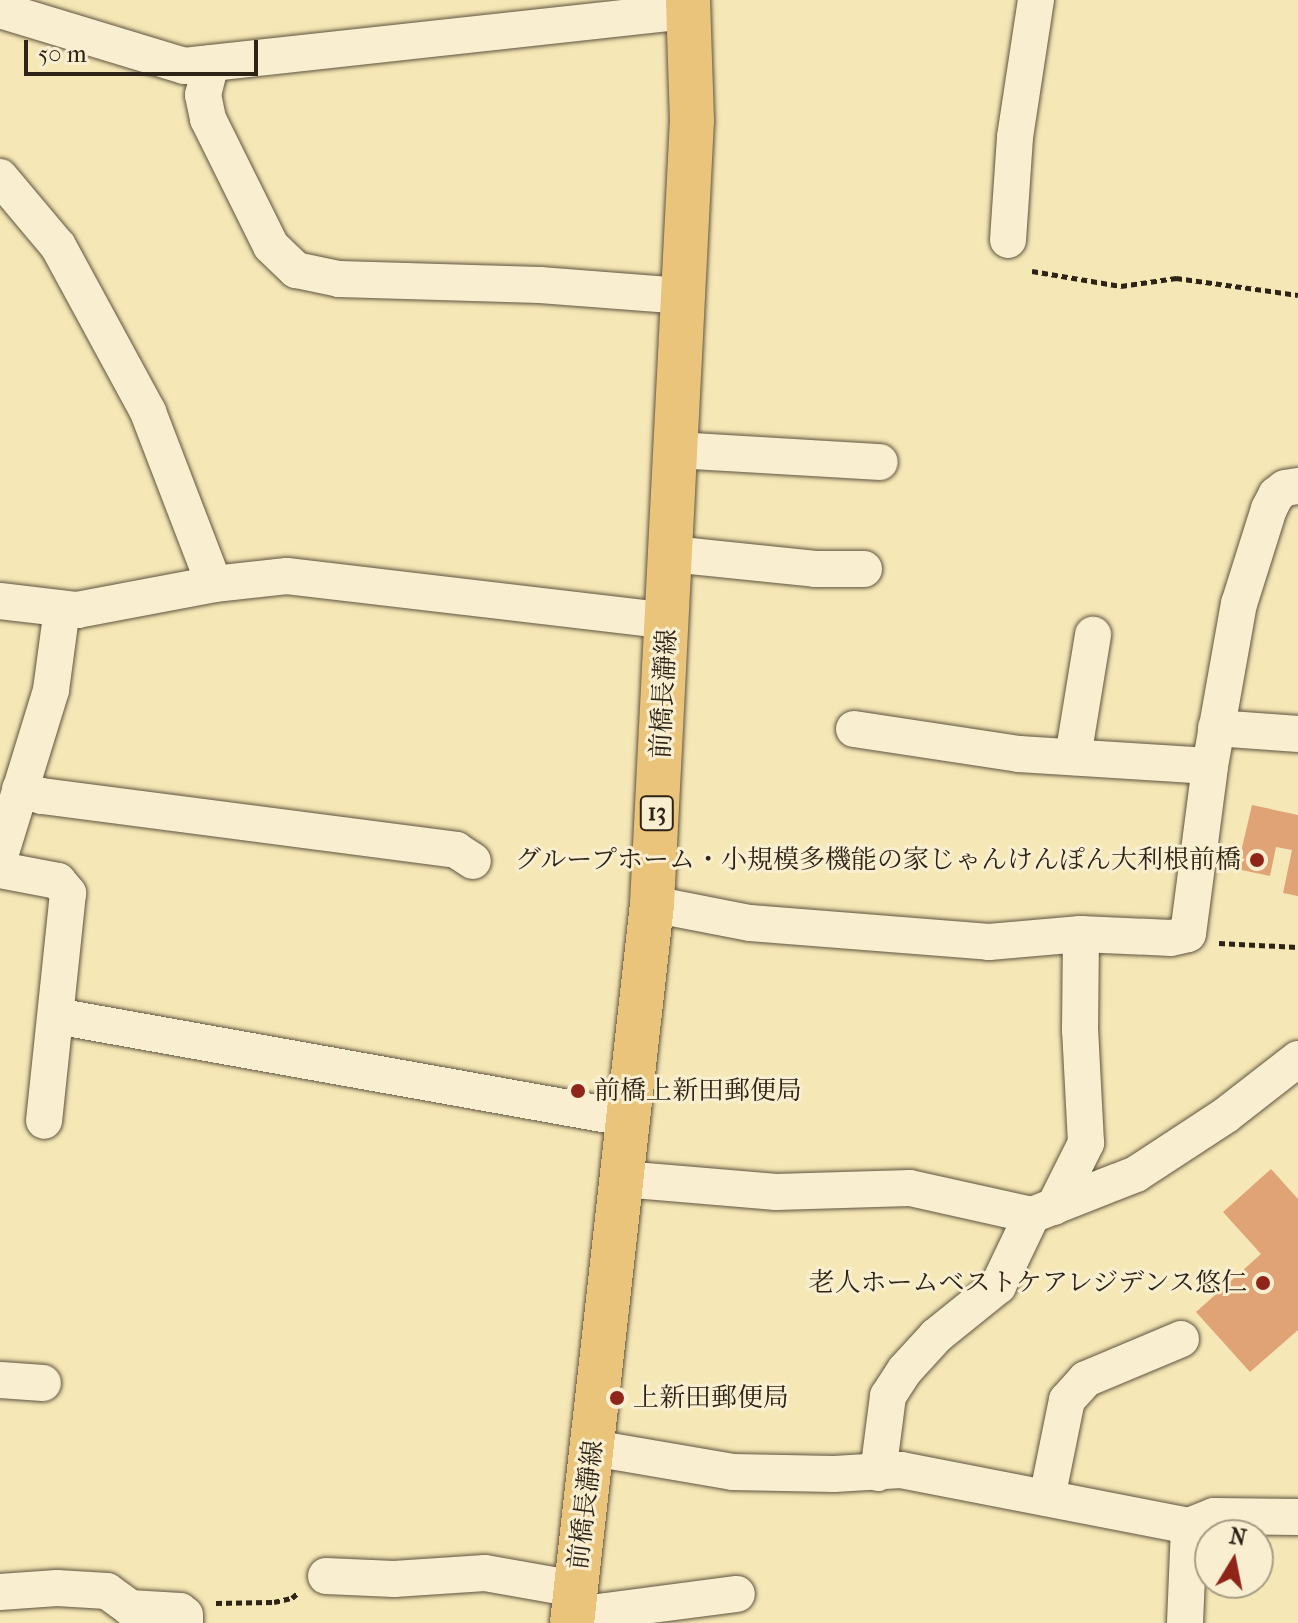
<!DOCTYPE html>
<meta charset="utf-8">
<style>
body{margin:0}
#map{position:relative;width:1298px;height:1623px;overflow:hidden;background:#f6e7b6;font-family:"IM FELL French Canon","Noto Serif JP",serif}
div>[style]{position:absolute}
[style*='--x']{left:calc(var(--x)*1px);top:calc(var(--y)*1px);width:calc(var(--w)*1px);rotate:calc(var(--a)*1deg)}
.building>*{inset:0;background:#dfa375}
.path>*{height:5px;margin-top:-2.5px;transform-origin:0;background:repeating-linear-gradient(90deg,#2d2317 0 6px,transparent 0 10px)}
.roads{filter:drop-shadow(0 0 2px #5f543f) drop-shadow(0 0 2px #5f543f)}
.minor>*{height:36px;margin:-18px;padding:0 18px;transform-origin:18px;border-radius:18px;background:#f9efd0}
.major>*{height:44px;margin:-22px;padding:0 22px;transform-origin:22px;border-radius:22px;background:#ebc47b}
.dots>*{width:22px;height:22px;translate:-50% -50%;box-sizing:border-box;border:4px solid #f9efd0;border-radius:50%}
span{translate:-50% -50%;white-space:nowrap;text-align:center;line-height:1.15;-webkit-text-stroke:6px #f9efd0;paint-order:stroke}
.shield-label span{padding:2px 6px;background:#f9efd0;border:2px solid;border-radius:6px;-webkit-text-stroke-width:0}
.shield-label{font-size:24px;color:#2d2317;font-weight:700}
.street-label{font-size:26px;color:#2d2317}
.poi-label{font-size:26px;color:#2d2317}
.right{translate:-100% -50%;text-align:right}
.left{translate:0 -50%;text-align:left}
.north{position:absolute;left:1194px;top:1519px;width:80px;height:80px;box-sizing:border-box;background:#f9efd0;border:2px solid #a79d86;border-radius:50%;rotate:10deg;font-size:22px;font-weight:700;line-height:32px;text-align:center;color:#2d2317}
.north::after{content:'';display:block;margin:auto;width:28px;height:36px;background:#8f2418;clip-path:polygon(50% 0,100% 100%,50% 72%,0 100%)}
.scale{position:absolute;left:24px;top:40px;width:234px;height:36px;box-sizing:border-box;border:4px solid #2d2317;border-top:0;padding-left:10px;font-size:24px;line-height:28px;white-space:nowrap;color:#2d2317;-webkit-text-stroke:6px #f9efd0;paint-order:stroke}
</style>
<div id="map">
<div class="building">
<i style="clip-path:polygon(1252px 805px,1298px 815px,1298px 896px,1283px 893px,1292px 850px,1276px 847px,1270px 876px,1237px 869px)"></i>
<i style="clip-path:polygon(1271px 1169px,1298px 1199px,1298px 1330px,1250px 1372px,1196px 1312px,1261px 1254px,1223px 1212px)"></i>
</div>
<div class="path">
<i style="--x:1032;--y:271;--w:90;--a:9.6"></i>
<i style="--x:1121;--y:286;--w:56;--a:-8.3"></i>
<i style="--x:1176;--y:278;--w:123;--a:7.9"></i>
<i style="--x:1219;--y:943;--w:79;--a:2.9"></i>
<i style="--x:216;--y:1603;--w:58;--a:-1"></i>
<i style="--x:274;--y:1602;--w:18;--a:-13"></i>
<i style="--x:292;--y:1598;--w:9;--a:-41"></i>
</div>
<div class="roads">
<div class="minor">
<i style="--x:0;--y:10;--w:192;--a:16.9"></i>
<i style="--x:184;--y:66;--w:507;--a:-6.23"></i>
<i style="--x:211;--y:63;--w:33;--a:104"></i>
<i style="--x:203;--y:95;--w:25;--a:78"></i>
<i style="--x:208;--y:119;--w:142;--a:63.6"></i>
<i style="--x:271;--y:246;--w:35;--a:44"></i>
<i style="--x:296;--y:270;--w:44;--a:11.8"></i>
<i style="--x:339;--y:279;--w:201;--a:1.7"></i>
<i style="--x:540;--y:285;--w:142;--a:4.4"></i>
<i style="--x:0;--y:177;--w:90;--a:50"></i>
<i style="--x:58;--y:246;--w:189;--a:61.5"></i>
<i style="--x:148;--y:412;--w:184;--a:69"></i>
<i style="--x:1008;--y:240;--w:103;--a:-86.1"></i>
<i style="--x:1015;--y:137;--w:139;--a:-81.3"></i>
<i style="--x:677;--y:450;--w:203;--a:3.4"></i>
<i style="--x:671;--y:554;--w:145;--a:5.9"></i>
<i style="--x:815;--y:569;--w:49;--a:0"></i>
<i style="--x:0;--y:601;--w:78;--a:6.7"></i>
<i style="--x:77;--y:610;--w:139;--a:-10.7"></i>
<i style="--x:214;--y:584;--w:73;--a:-6.3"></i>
<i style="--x:287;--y:576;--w:384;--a:6.7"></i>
<i style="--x:1216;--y:728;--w:82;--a:4.2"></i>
<i style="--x:854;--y:729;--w:167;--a:8.6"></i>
<i style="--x:1019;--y:754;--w:191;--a:3.6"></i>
<i style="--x:1073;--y:757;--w:124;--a:-80.7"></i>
<i style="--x:20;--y:789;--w:23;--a:18"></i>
<i style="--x:42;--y:796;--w:418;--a:7.4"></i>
<i style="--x:456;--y:850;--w:20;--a:33"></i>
<i style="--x:0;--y:856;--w:174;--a:-72.9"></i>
<i style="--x:51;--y:690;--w:82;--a:-82.3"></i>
<i style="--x:0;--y:870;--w:59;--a:10.7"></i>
<i style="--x:58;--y:881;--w:16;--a:50"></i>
<i style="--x:68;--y:893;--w:229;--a:96"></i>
<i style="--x:652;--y:904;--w:100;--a:11"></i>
<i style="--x:750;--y:923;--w:240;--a:4.5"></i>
<i style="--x:989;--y:942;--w:92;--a:-5"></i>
<i style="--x:1081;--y:934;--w:90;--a:2.5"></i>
<i style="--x:1171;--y:938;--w:17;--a:-13"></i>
<i style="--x:1188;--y:934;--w:169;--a:-82.5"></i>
<i style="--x:1210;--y:766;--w:165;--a:-79.9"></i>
<i style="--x:1239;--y:604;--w:100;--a:-72.5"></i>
<i style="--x:1269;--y:509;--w:16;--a:-63"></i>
<i style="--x:1276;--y:495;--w:11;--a:-38"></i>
<i style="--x:1285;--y:488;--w:13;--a:-9"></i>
<i style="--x:56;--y:1016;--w:583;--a:10.17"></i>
<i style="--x:622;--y:1179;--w:155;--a:4.8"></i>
<i style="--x:776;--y:1192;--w:134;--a:-1.7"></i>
<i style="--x:910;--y:1188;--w:125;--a:12.5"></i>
<i style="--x:1032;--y:1215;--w:112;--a:-21.5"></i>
<i style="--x:1136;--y:1174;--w:108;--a:-33.2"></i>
<i style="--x:1226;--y:1115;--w:91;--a:-37.9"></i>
<i style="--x:1054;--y:1207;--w:72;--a:-63.4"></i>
<i style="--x:1086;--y:1143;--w:113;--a:-93"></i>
<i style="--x:1080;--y:1030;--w:96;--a:-89.4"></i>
<i style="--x:0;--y:1380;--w:43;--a:4"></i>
<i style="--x:593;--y:1448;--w:142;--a:9.7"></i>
<i style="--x:733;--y:1472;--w:101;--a:1.1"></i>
<i style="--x:834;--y:1474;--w:67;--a:-3.4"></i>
<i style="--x:901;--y:1470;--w:293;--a:11"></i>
<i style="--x:1189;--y:1526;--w:27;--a:-22"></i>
<i style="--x:1214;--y:1516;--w:84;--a:0.7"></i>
<i style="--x:878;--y:1473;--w:78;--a:-82.6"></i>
<i style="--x:888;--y:1396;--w:31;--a:-57"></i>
<i style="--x:905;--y:1370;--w:46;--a:-47.6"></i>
<i style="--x:936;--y:1336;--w:80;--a:-38.9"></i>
<i style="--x:998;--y:1286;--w:79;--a:-64.4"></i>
<i style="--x:1047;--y:1498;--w:100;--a:-78.5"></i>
<i style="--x:1067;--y:1400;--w:28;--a:-48"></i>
<i style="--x:1086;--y:1379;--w:103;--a:-22.8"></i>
<i style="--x:326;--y:1576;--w:68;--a:2.5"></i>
<i style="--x:394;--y:1579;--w:91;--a:-3.8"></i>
<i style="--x:485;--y:1573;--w:92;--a:10"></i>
<i style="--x:0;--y:1592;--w:57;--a:-4"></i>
<i style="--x:57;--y:1588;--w:50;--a:3.4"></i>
<i style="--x:107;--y:1591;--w:29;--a:36"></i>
<i style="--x:130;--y:1608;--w:50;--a:3.4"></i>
<i style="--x:180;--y:1611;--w:6;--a:39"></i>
<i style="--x:185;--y:1615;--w:8;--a:90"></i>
<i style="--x:573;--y:1611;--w:25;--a:2"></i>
<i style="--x:598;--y:1612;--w:140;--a:-7.4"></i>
<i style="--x:1185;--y:1623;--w:97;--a:-87.6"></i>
</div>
<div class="major">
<i style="--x:572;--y:1623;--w:723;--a:-83.65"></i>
<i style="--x:652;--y:904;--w:784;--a:-87.08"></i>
<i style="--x:692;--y:121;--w:121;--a:-91.9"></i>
</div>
</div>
<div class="dots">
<i style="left:1257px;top:860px;background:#8f2418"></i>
<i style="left:578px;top:1091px;background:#8f2418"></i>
<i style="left:1263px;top:1283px;background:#8f2418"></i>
<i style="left:617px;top:1398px;background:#8f2418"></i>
</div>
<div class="shield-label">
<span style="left:657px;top:813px">13</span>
</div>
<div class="street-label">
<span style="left:664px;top:694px;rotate:-87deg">前橋長瀞線</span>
<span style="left:586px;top:1505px;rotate:-83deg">前橋長瀞線</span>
</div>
<div class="poi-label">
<span class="right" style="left:1241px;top:860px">グループホーム・小規模多機能の家じゃんけんぽん大利根前橋</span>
<span class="left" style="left:594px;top:1091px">前橋上新田郵便局</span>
<span class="right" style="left:1247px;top:1283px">老人ホームベストケアレジデンス悠仁</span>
<span class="left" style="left:633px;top:1398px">上新田郵便局</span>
</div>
<div class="north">N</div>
<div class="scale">50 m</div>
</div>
